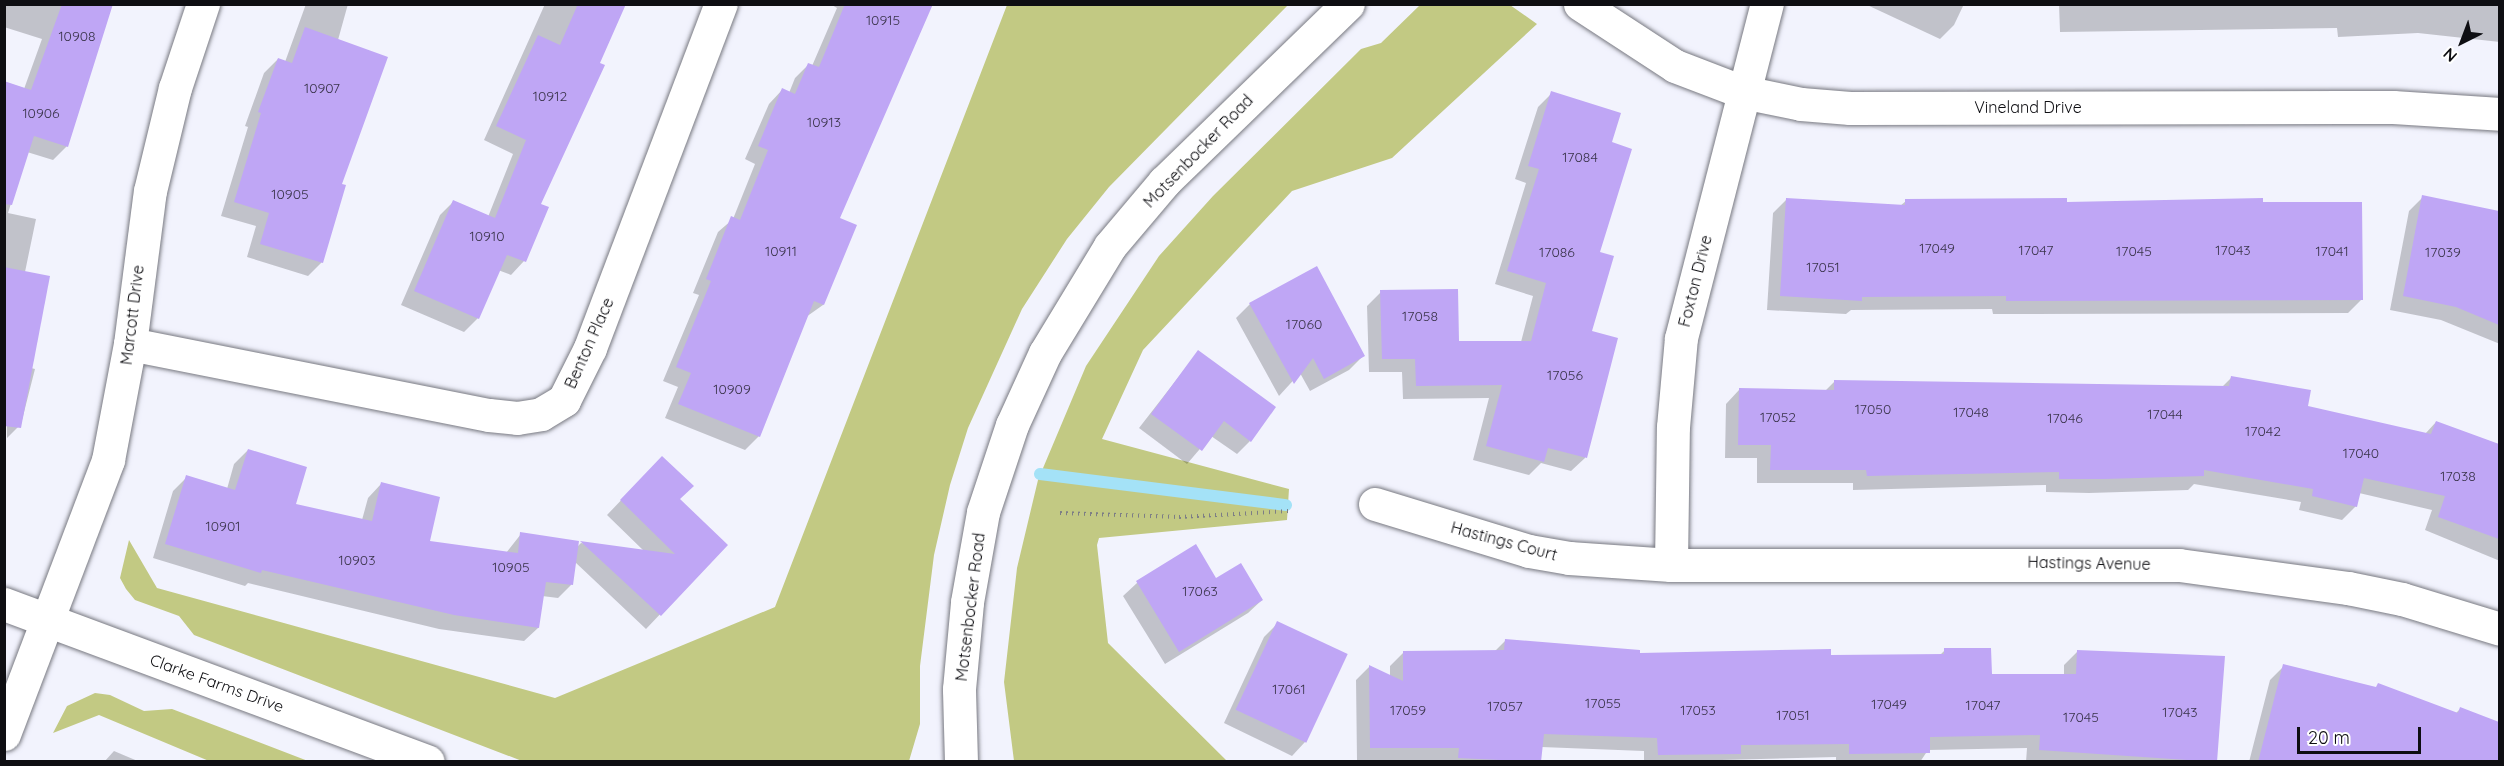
<!DOCTYPE html>
<style>
body{margin:0}
#map{position:relative;width:2504px;height:766px;overflow:hidden;background:#f2f3fd;font-family:Quicksand,sans-serif}
div>[style]{position:absolute}
[style*='--x']{left:calc(var(--x)*1px);top:calc(var(--y)*1px);width:calc(var(--w)*1px);rotate:calc(var(--a)*1deg)}
.green>*{inset:0;background:#c2c983}
.shadow>*{inset:0;background:#0003}
.stream>*{height:12px;margin:-6px;padding:0 6px;transform-origin:6px;border-radius:6px;background:#a4e2f7}
.building>*{inset:0;background:#bfa6f5;transform-origin:0 0}
.path>*{height:4px;margin-top:-2px;transform-origin:0;background:repeating-linear-gradient(90deg,#7d7e85 0 1.5px,transparent 0 6px)}
.roads{filter:drop-shadow(0 0 2px #787981) drop-shadow(0 0 2px #787981)}
.minor>*{height:33px;margin:-16.5px;padding:0 16.5px;transform-origin:16.5px;border-radius:16.5px;background:#fff}
span{translate:-50% -50%;white-space:nowrap;text-align:center;line-height:1.15;-webkit-text-stroke:5px #fff;paint-order:stroke}
.number-label{font-size:14px;color:#3a344b}
.number-label span{-webkit-text-stroke-width:0}
.street-label{font-size:16px;color:#0e0e12}
.frame{position:absolute;inset:0;border:6px solid #0e0e12;pointer-events:none}
.north{position:absolute;left:2432px;top:12px;width:60px;height:60px;-webkit-text-stroke:4px #fff;paint-order:stroke;rotate:222deg;font-size:16px;font-weight:700;line-height:24px;text-align:center;color:#0e0e12}
.north::after{content:'';display:block;margin:auto;width:21px;height:27px;background:#0e0e12;clip-path:polygon(50% 0,100% 100%,50% 72%,0 100%)}
.scale{position:absolute;left:2297px;top:727px;width:124px;height:27px;box-sizing:border-box;border:3px solid #0e0e12;border-top:0;padding-left:8px;font-size:18px;line-height:21px;white-space:nowrap;color:#0e0e12;-webkit-text-stroke:4px #fff;paint-order:stroke}
</style>
<div id="map">
<div class="green">
<i style="clip-path:polygon(1007px 5px,1288px 5px,1109px 187px,1067px 239px,1022px 309px,968px 428px,950px 485px,934px 555px,920px 666px,920px 724px,909px 761px,522px 761px,194px 635px,179px 616px,135px 600px,126px 589px,120px 578px,129px 540px,157px 588px,555px 698px,775px 607px)"></i>
<i style="clip-path:polygon(1420px 5px,1510px 5px,1537px 24px,1392px 158px,1292px 191px,1143px 350px,1102px 439px,1289px 489px,1287px 520px,1099px 538px,1097px 545px,1108px 643px,1227px 761px,1014px 761px,1004px 682px,1017px 568px,1038px 480px,1086px 366px,1159px 256px,1213px 196px,1361px 49px,1381px 43px)"></i>
<i style="clip-path:polygon(95px 693px,110px 695px,144px 711px,172px 709px,308px 761px,209px 761px,99px 715px,53px 733px,67px 706px)"></i>
</div>
<div class="shadow">
<i style="clip-path:polygon(4px 4px,112px 4px,67px 146px,53px 160px,27px 152px,8px 213px,36px 219px,25px 272px,31px 368px,35px 369px,21px 424px,7px 438px,4px 83px,24px 89px,42px 39px,4px 27px)"></i>
<i style="clip-path:polygon(306px 4px,348px 4px,338px 40px,340px 185px,322px 262px,308px 276px,247px 257px,256px 226px,221px 216px,248px 127px,245px 126px,264px 73px,278px 59px,285px 62px)"></i>
<i style="clip-path:polygon(545px 4px,624px 4px,539px 205px,547px 208px,524px 261px,511px 275px,498px 270px,478px 318px,464px 332px,401px 305px,440px 215px,453px 202px,488px 217px,513px 154px,484px 140px)"></i>
<i style="clip-path:polygon(830px 4px,931px 4px,838px 219px,855px 226px,823px 305px,806px 317px,759px 436px,745px 450px,665px 418px,678px 387px,663px 381px,699px 295px,693px 293px,718px 232px,733px 219px,755px 164px,745px 159px,769px 104px,782px 90px,789px 93px,795px 78px,808px 65px,812px 66px,837px 8px)"></i>
<i style="clip-path:polygon(1865px 4px,1964px 4px,1954px 25px,1940px 39px)"></i>
<i style="clip-path:polygon(2059px 4px,2500px 4px,2500px 42px,2418px 33px,2338px 37px,2337px 28px,2060px 32px)"></i>
<i style="clip-path:polygon(1552px 93px,1610px 143px,1590px 332px,1585px 458px,1571px 471px,1541px 463px,1529px 475px,1473px 460px,1489px 398px,1403px 399px,1402px 372px,1369px 372px,1367px 306px,1381px 292px,1457px 343px,1521px 342px,1533px 296px,1495px 284px,1526px 183px,1515px 179px,1538px 107px)"></i>
<i style="clip-path:polygon(2423px 197px,2500px 213px,2500px 344px,2441px 320px,2390px 310px,2409px 211px)"></i>
<i style="clip-path:polygon(1787px 199px,1900px 206px,1906px 201px,2262px 204px,2362px 299px,2348px 313px,1993px 314px,1992px 309px,1851px 310px,1846px 314px,1767px 310px,1773px 213px)"></i>
<i style="clip-path:polygon(1250px 304px,1363px 356px,1349px 370px,1310px 391px,1300px 373px,1279px 396px,1236px 318px)"></i>
<i style="clip-path:polygon(1198px 352px,1250px 441px,1237px 454px,1211px 436px,1187px 464px,1139px 428px)"></i>
<i style="clip-path:polygon(2232px 377px,2306px 407px,2425px 434px,2436px 422px,2500px 445px,2500px 561px,2425px 530px,2432px 510px,2359px 493px,2356px 506px,2342px 520px,2299px 510px,2301px 502px,2194px 484px,2188px 490px,2089px 493px,2046px 492px,2046px 485px,1853px 490px,1853px 483px,1757px 483px,1757px 458px,1725px 458px,1726px 404px,1739px 390px,1825px 391px,1835px 381px,2222px 387px)"></i>
<i style="clip-path:polygon(248px 450px,294px 505px,362px 520px,368px 498px,381px 484px,428px 543px,506px 553px,521px 534px,577px 547px,581px 543px,645px 552px,607px 515px,648px 472px,726px 545px,646px 629px,575px 562px,571px 585px,558px 598px,542px 596px,538px 628px,524px 641px,439px 629px,248px 583px,245px 586px,153px 558px,173px 491px,187px 477px,227px 489px,234px 464px)"></i>
<i style="clip-path:polygon(1195px 546px,1216px 580px,1262px 600px,1248px 613px,1165px 664px,1123px 596px,1137px 583px)"></i>
<i style="clip-path:polygon(1278px 623px,1305px 742px,1292px 756px,1224px 723px,1264px 637px)"></i>
<i style="clip-path:polygon(1506px 640px,1639px 654px,1939px 656px,1945px 650px,1991px 675px,2064px 675px,2064px 665px,2078px 651px,2215px 762px,2026px 762px,2027px 748px,1928px 750px,1920px 762px,1836px 762px,1836px 757px,1644px 762px,1644px 751px,1541px 747px,1540px 762px,1357px 761px,1356px 680px,1370px 666px,1390px 676px,1390px 666px,1404px 652px,1495px 651px)"></i>
<i style="clip-path:polygon(2284px 666px,2455px 714px,2460px 709px,2500px 724px,2500px 762px,2249px 762px,2270px 680px)"></i>
<i style="clip-path:polygon(114px 751px,140px 762px,104px 762px)"></i>
</div>
<div class="stream">
<i style="--x:1040;--y:474;--w:248;--a:7.2"></i>
</div>
<div class="building">
<i style="clip-path:polygon(62px 4px,113px 4px,68px 147px,34px 136px,12px 205px,4px 204px,4px 81px,31px 90px)"></i>
<i style="clip-path:polygon(578px 4px,626px 4px,600px 63px,605px 65px,541px 204px,549px 207px,526px 262px,507px 255px,479px 319px,414px 291px,453px 200px,495px 218px,526px 140px,496px 126px,538px 35px,560px 45px)"></i>
<i style="clip-path:polygon(845px 4px,933px 4px,840px 218px,857px 225px,824px 305px,814px 301px,760px 437px,678px 404px,691px 373px,676px 367px,711px 281px,706px 279px,731px 216px,740px 220px,768px 150px,758px 146px,782px 88px,795px 94px,808px 63px,819px 67px)"></i>
<i style="clip-path:polygon(305px 27px,388px 57px,342px 184px,346px 185px,323px 263px,260px 244px,269px 213px,234px 202px,261px 113px,258px 112px,278px 58px,292px 63px)"></i>
<i style="clip-path:polygon(1551px 91px,1621px 113px,1612px 142px,1632px 149px,1600px 252px,1614px 256px,1592px 331px,1618px 338px,1587px 458px,1548px 448px,1544px 462px,1486px 446px,1502px 385px,1416px 386px,1415px 359px,1382px 359px,1380px 290px,1458px 289px,1459px 341px,1531px 341px,1546px 283px,1507px 271px,1539px 169px,1528px 166px)"></i>
<i style="clip-path:polygon(2422px 195px,2499px 211px,2499px 325px,2456px 307px,2403px 296px)"></i>
<i style="clip-path:polygon(1786px 198px,1905px 205px,1905px 199px,2067px 198px,2067px 202px,2263px 198px,2263px 202px,2362px 202px,2363px 300px,2006px 301px,2006px 296px,1862px 297px,1862px 301px,1780px 296px)"></i>
<i style="clip-path:polygon(1317px 266px,1365px 356px,1324px 379px,1313px 358px,1294px 384px,1249px 303px)"></i>
<i style="clip-path:polygon(4px 267px,50px 276px,21px 428px,4px 426px)"></i>
<i style="clip-path:polygon(1198px 350px,1276px 407px,1251px 442px,1224px 421px,1202px 451px,1151px 414px)"></i>
<i style="clip-path:polygon(2231px 376px,2311px 390px,2308px 406px,2431px 434px,2436px 421px,2499px 444px,2499px 539px,2438px 517px,2445px 496px,2364px 478px,2357px 507px,2312px 496px,2313px 489px,2204px 470px,2204px 476px,2104px 479px,2059px 479px,2059px 472px,1867px 476px,1866px 470px,1770px 470px,1771px 445px,1738px 445px,1739px 388px,1834px 390px,1834px 380px,2229px 386px)"></i>
<i style="clip-path:polygon(248px 449px,307px 467px,296px 504px,372px 521px,381px 482px,440px 497px,430px 541px,518px 553px,520px 532px,579px 541px,573px 585px,546px 582px,539px 628px,454px 615px,262px 570px,261px 573px,165px 544px,186px 475px,235px 490px)"></i>
<i style="clip-path:polygon(662px 456px,694px 486px,680px 499px,728px 545px,661px 616px,580px 541px,675px 554px,620px 500px)"></i>
<i style="clip-path:polygon(1196px 544px,1216px 578px,1241px 563px,1263px 600px,1179px 652px,1136px 581px)"></i>
<i style="left:1277px;top:621px;width:78px;height:98px;rotate:25deg"></i>
<i style="clip-path:polygon(1505px 639px,1640px 650px,1640px 653px,1831px 649px,1831px 655px,1944px 654px,1944px 648px,1991px 648px,1992px 674px,2076px 674px,2077px 650px,2225px 656px,2217px 762px,2039px 750px,2040px 735px,1930px 737px,1930px 753px,1849px 754px,1849px 744px,1741px 745px,1741px 754px,1658px 755px,1657px 738px,1544px 734px,1541px 762px,1458px 758px,1459px 748px,1370px 748px,1369px 665px,1403px 681px,1403px 651px,1504px 650px)"></i>
<i style="clip-path:polygon(2283px 664px,2376px 687px,2378px 683px,2458px 713px,2460px 707px,2499px 722px,2499px 762px,2258px 762px)"></i>
</div>
<div class="path">
<i style="--x:1060;--y:513;--w:119;--a:1.9"></i>
<i style="--x:1179;--y:517;--w:110;--a:-3.1"></i>
</div>
<div class="roads">
<div class="minor">
<i style="--x:1580;--y:4;--w:113;--a:33.1"></i>
<i style="--x:1675;--y:66;--w:73;--a:20.9"></i>
<i style="--x:1743;--y:92;--w:59;--a:11.7"></i>
<i style="--x:1801;--y:104;--w:49;--a:4.7"></i>
<i style="--x:1850;--y:108;--w:543;--a:-0.11"></i>
<i style="--x:2393;--y:107;--w:107;--a:3.7"></i>
<i style="--x:130;--y:344;--w:366;--a:11.2"></i>
<i style="--x:489;--y:415;--w:28;--a:6"></i>
<i style="--x:517;--y:418;--w:24;--a:-9"></i>
<i style="--x:541;--y:414;--w:27;--a:-31"></i>
<i style="--x:564;--y:400;--w:58;--a:-63.4"></i>
<i style="--x:590;--y:348;--w:368;--a:-69.2"></i>
<i style="--x:1375;--y:504;--w:161;--a:17"></i>
<i style="--x:1529;--y:551;--w:41;--a:9.9"></i>
<i style="--x:1569;--y:558;--w:102;--a:3.9"></i>
<i style="--x:1671;--y:565;--w:508;--a:0"></i>
<i style="--x:2179;--y:565;--w:171;--a:7.8"></i>
<i style="--x:2348;--y:588;--w:55;--a:11.5"></i>
<i style="--x:2402;--y:599;--w:102;--a:17"></i>
<i style="--x:1671;--y:565;--w:138;--a:-89.2"></i>
<i style="--x:1673;--y:427;--w:89;--a:-84.9"></i>
<i style="--x:1681;--y:338;--w:345;--a:-75.6"></i>
<i style="--x:4;--y:604;--w:452;--a:20.4"></i>
<i style="--x:4;--y:734;--w:293;--a:-69.2"></i>
<i style="--x:108;--y:460;--w:118;--a:-79.3"></i>
<i style="--x:130;--y:344;--w:154;--a:-82.6"></i>
<i style="--x:150;--y:191;--w:106;--a:-76.4"></i>
<i style="--x:175;--y:88;--w:89;--a:-71.6"></i>
<i style="--x:961;--y:762;--w:73;--a:-91.6"></i>
<i style="--x:959;--y:689;--w:87;--a:-84.7"></i>
<i style="--x:967;--y:602;--w:91;--a:-79.9"></i>
<i style="--x:983;--y:512;--w:92;--a:-71.6"></i>
<i style="--x:1012;--y:425;--w:79;--a:-65.4"></i>
<i style="--x:1045;--y:353;--w:125;--a:-58.7"></i>
<i style="--x:1110;--y:246;--w:84;--a:-49.8"></i>
<i style="--x:1164;--y:182;--w:256;--a:-44.1"></i>
</div>
</div>
<div class="number-label">
<span style="left:883px;top:20px">10915</span>
<span style="left:77px;top:36px">10908</span>
<span style="left:322px;top:88px">10907</span>
<span style="left:550px;top:96px">10912</span>
<span style="left:41px;top:113px">10906</span>
<span style="left:824px;top:122px">10913</span>
<span style="left:1580px;top:157px">17084</span>
<span style="left:290px;top:194px">10905</span>
<span style="left:487px;top:236px">10910</span>
<span style="left:1937px;top:248px">17049</span>
<span style="left:2036px;top:250px">17047</span>
<span style="left:2233px;top:250px">17043</span>
<span style="left:781px;top:251px">10911</span>
<span style="left:2134px;top:251px">17045</span>
<span style="left:2332px;top:251px">17041</span>
<span style="left:1557px;top:252px">17086</span>
<span style="left:2443px;top:252px">17039</span>
<span style="left:1823px;top:267px">17051</span>
<span style="left:1420px;top:316px">17058</span>
<span style="left:1304px;top:324px">17060</span>
<span style="left:1565px;top:375px">17056</span>
<span style="left:732px;top:389px">10909</span>
<span style="left:1873px;top:409px">17050</span>
<span style="left:1971px;top:412px">17048</span>
<span style="left:2165px;top:414px">17044</span>
<span style="left:1778px;top:417px">17052</span>
<span style="left:2065px;top:418px">17046</span>
<span style="left:2263px;top:431px">17042</span>
<span style="left:2361px;top:453px">17040</span>
<span style="left:2458px;top:476px">17038</span>
<span style="left:223px;top:526px">10901</span>
<span style="left:357px;top:560px">10903</span>
<span style="left:511px;top:567px">10905</span>
<span style="left:1200px;top:591px">17063</span>
<span style="left:1289px;top:689px">17061</span>
<span style="left:1603px;top:703px">17055</span>
<span style="left:1889px;top:704px">17049</span>
<span style="left:1983px;top:705px">17047</span>
<span style="left:1505px;top:706px">17057</span>
<span style="left:1408px;top:710px">17059</span>
<span style="left:1698px;top:710px">17053</span>
<span style="left:2180px;top:712px">17043</span>
<span style="left:1793px;top:715px">17051</span>
<span style="left:2081px;top:717px">17045</span>
</div>
<div class="street-label">
<span style="left:2028px;top:107px">Vineland Drive</span>
<span style="left:1198px;top:151px;rotate:-46deg">Motsenbocker Road</span>
<span style="left:1695px;top:281px;rotate:-76deg">Foxton Drive</span>
<span style="left:132px;top:315px;rotate:-83deg">Marcott Drive</span>
<span style="left:589px;top:343px;rotate:-66deg">Benton Place</span>
<span style="left:1504px;top:541px;rotate:15deg">Hastings Court</span>
<span style="left:2089px;top:563px;rotate:1deg">Hastings Avenue</span>
<span style="left:970px;top:607px;rotate:-83deg">Motsenbocker Road</span>
<span style="left:217px;top:683px;rotate:20deg">Clarke Farms Drive</span>
</div>
<div class="frame"></div>
<div class="north">N</div>
<div class="scale">20 m</div>
</div>
